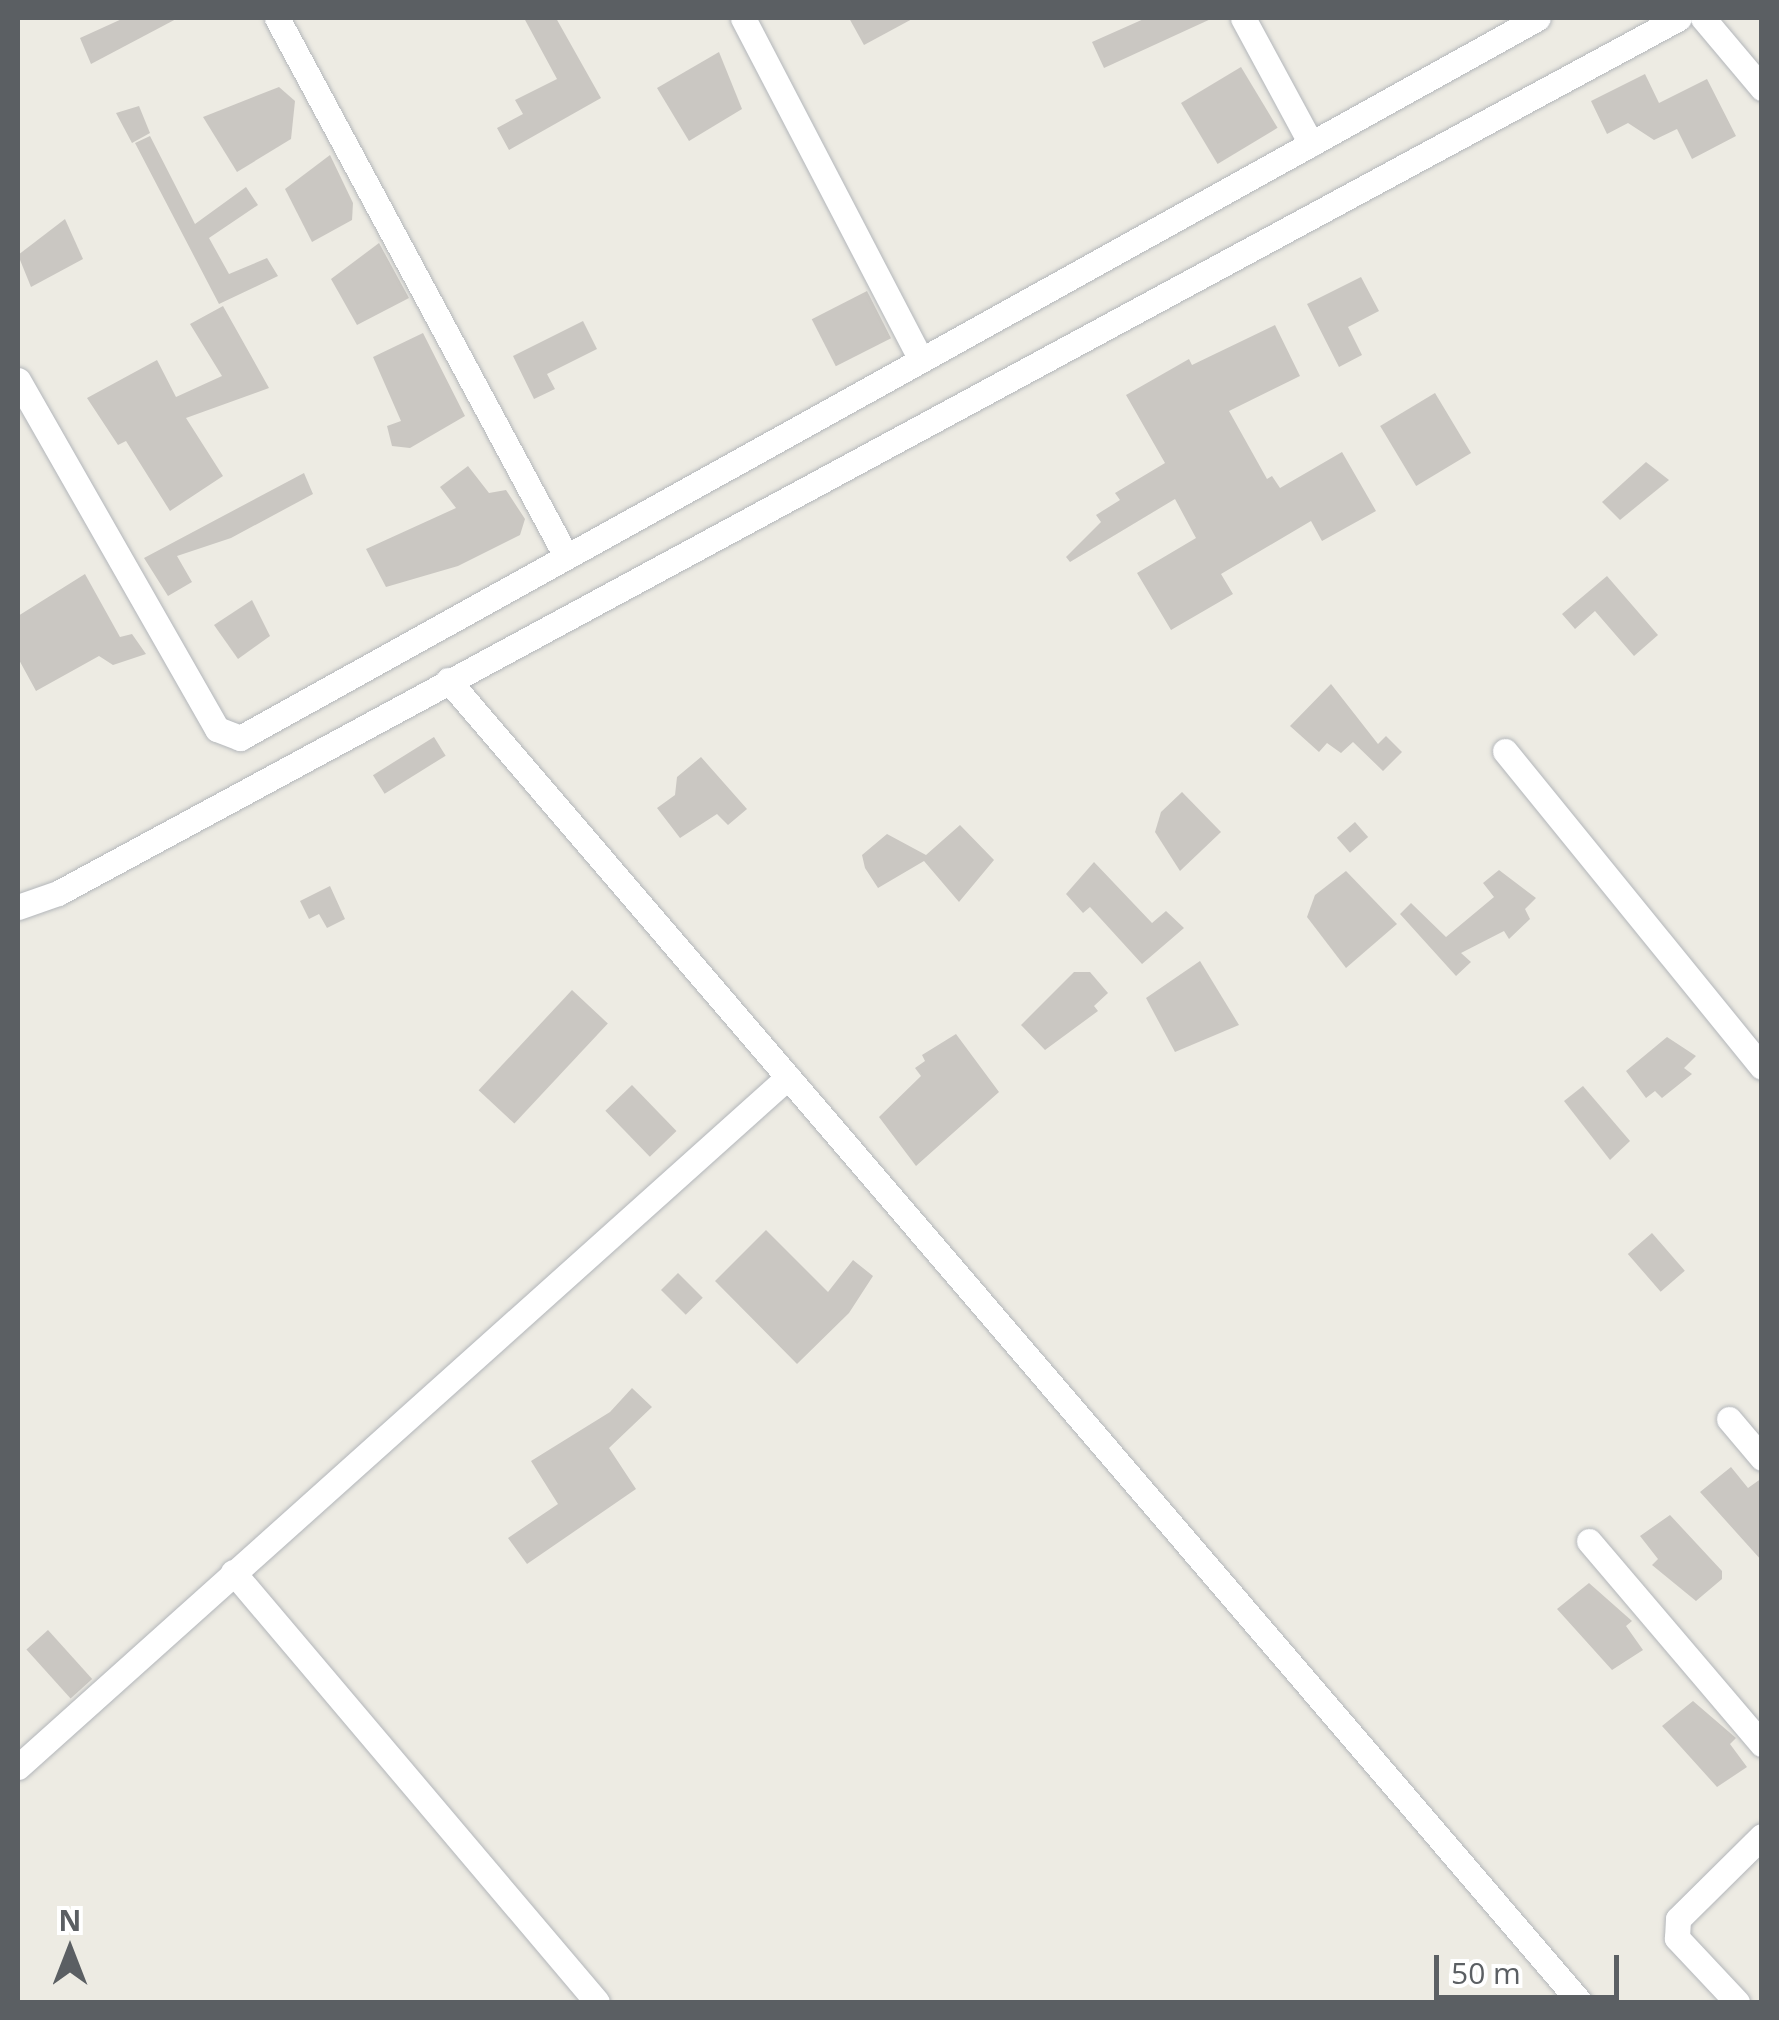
<!DOCTYPE html>
<style>
body{margin:0}
#map{position:relative;width:1779px;height:2020px;overflow:hidden;background:#edebe3;font-family:"Open Sans",sans-serif}
div>[style]{position:absolute}
[style*='--x']{left:calc(var(--x)*1px);top:calc(var(--y)*1px);width:calc(var(--w)*1px);rotate:calc(var(--a)*1deg)}
.building>*{inset:0;background:#cac7c2;transform-origin:0 0}
.roads{filter:drop-shadow(0 0 2px #b3b6ba) drop-shadow(0 0 2px #b3b6ba)}
.minor>*{height:25px;margin:-12.5px;padding:0 12.5px;transform-origin:12.5px;border-radius:12.5px;background:#fff}
span{translate:-50% -50%;white-space:nowrap;text-align:center;line-height:1.15;-webkit-text-stroke:9px #fff;paint-order:stroke}
.frame{position:absolute;inset:0;border:20px solid #5b5f63;pointer-events:none}
.north{position:absolute;left:20px;top:1900px;width:100px;height:100px;-webkit-text-stroke:8px #fff;paint-order:stroke;rotate:0deg;font-size:28px;font-weight:700;line-height:40px;text-align:center;color:#5b5f63}
.north::after{content:'';display:block;margin:auto;width:35px;height:45px;background:#5b5f63;clip-path:polygon(50% 0,100% 100%,50% 72%,0 100%)}
.scale{position:absolute;left:1434px;top:1955px;width:185px;height:45px;box-sizing:border-box;border:5px solid #5b5f63;border-top:0;padding-left:12px;font-size:30px;line-height:35px;white-space:nowrap;color:#5b5f63;-webkit-text-stroke:8px #fff;paint-order:stroke}
</style>
<div id="map">
<div class="building">
<i style="clip-path:polygon(124px 18px,178px 18px,91px 64px,80px 38px)"></i>
<i style="clip-path:polygon(524px 18px,556px 18px,601px 98px,509px 150px,497px 128px,523px 114px,515px 100px,557px 79px)"></i>
<i style="clip-path:polygon(849px 18px,914px 18px,864px 45px)"></i>
<i style="clip-path:polygon(1146px 18px,1213px 18px,1104px 68px,1092px 42px)"></i>
<i style="clip-path:polygon(719px 52px,742px 109px,689px 141px,657px 88px)"></i>
<i style="left:1241px;top:67px;width:71px;height:70px;rotate:59deg"></i>
<i style="clip-path:polygon(1645px 74px,1659px 103px,1707px 79px,1736px 136px,1692px 159px,1677px 129px,1654px 140px,1628px 123px,1607px 134px,1591px 101px)"></i>
<i style="clip-path:polygon(279px 87px,295px 101px,291px 139px,237px 172px,203px 117px)"></i>
<i style="clip-path:polygon(139px 106px,150px 133px,132px 143px,116px 113px)"></i>
<i style="clip-path:polygon(150px 136px,195px 224px,246px 187px,258px 205px,209px 238px,229px 274px,267px 258px,278px 276px,219px 304px,135px 143px)"></i>
<i style="clip-path:polygon(330px 155px,353px 203px,352px 220px,312px 242px,285px 189px)"></i>
<i style="clip-path:polygon(65px 219px,83px 259px,31px 287px,18px 255px)"></i>
<i style="clip-path:polygon(379px 243px,409px 298px,357px 325px,331px 279px)"></i>
<i style="clip-path:polygon(1361px 277px,1379px 311px,1348px 327px,1362px 355px,1339px 367px,1307px 304px)"></i>
<i style="left:867px;top:291px;width:53px;height:62px;rotate:63deg"></i>
<i style="clip-path:polygon(223px 306px,269px 388px,186px 418px,223px 476px,170px 511px,126px 441px,118px 445px,87px 398px,157px 360px,176px 397px,222px 376px,190px 324px)"></i>
<i style="clip-path:polygon(583px 321px,597px 349px,547px 374px,555px 389px,534px 399px,513px 356px)"></i>
<i style="clip-path:polygon(1275px 325px,1300px 376px,1229px 411px,1267px 479px,1272px 476px,1280px 488px,1342px 452px,1376px 511px,1322px 541px,1311px 521px,1221px 574px,1233px 594px,1171px 630px,1137px 573px,1196px 538px,1175px 499px,1070px 562px,1066px 557px,1101px 522px,1096px 515px,1120px 500px,1115px 493px,1165px 463px,1126px 395px,1189px 359px,1192px 365px)"></i>
<i style="clip-path:polygon(423px 333px,465px 416px,410px 448px,392px 446px,387px 426px,401px 421px,373px 357px)"></i>
<i style="left:1435px;top:393px;width:70px;height:64px;rotate:59deg"></i>
<i style="clip-path:polygon(1646px 462px,1669px 480px,1620px 520px,1602px 502px)"></i>
<i style="clip-path:polygon(468px 466px,489px 493px,506px 490px,525px 519px,520px 535px,458px 566px,386px 587px,366px 549px,456px 508px,440px 487px)"></i>
<i style="clip-path:polygon(304px 473px,313px 494px,231px 538px,177px 556px,192px 582px,168px 596px,144px 558px)"></i>
<i style="clip-path:polygon(85px 574px,120px 637px,132px 634px,146px 654px,113px 665px,99px 656px,36px 691px,18px 658px,18px 616px)"></i>
<i style="clip-path:polygon(1607px 576px,1658px 635px,1634px 656px,1595px 611px,1575px 629px,1562px 614px)"></i>
<i style="clip-path:polygon(252px 600px,270px 636px,238px 659px,214px 625px)"></i>
<i style="clip-path:polygon(1331px 684px,1378px 744px,1386px 736px,1402px 752px,1383px 771px,1353px 742px,1341px 753px,1327px 743px,1319px 752px,1290px 726px)"></i>
<i style="left:434px;top:737px;width:22px;height:72px;rotate:58deg"></i>
<i style="clip-path:polygon(701px 757px,747px 809px,728px 825px,717px 814px,680px 838px,657px 808px,675px 795px,677px 777px)"></i>
<i style="clip-path:polygon(1182px 792px,1221px 832px,1180px 871px,1155px 832px,1161px 812px)"></i>
<i style="left:1355px;top:822px;width:20px;height:24px;rotate:49deg"></i>
<i style="clip-path:polygon(960px 825px,994px 860px,959px 902px,924px 861px,878px 888px,865px 868px,862px 855px,887px 834px,926px 855px)"></i>
<i style="clip-path:polygon(1094px 862px,1152px 923px,1166px 911px,1184px 928px,1142px 964px,1090px 907px,1083px 913px,1066px 894px)"></i>
<i style="clip-path:polygon(1499px 870px,1536px 898px,1525px 909px,1530px 919px,1509px 939px,1504px 931px,1461px 953px,1471px 962px,1456px 976px,1400px 914px,1411px 903px,1446px 937px,1494px 897px,1483px 883px)"></i>
<i style="clip-path:polygon(1346px 871px,1397px 924px,1346px 968px,1307px 917px,1315px 895px)"></i>
<i style="clip-path:polygon(330px 886px,345px 919px,327px 928px,319px 914px,309px 919px,300px 901px)"></i>
<i style="clip-path:polygon(1200px 961px,1239px 1025px,1175px 1052px,1146px 998px)"></i>
<i style="clip-path:polygon(1074px 972px,1090px 972px,1108px 993px,1094px 1006px,1098px 1011px,1045px 1050px,1021px 1025px)"></i>
<i style="left:572px;top:990px;width:49px;height:137px;rotate:43deg"></i>
<i style="clip-path:polygon(956px 1034px,999px 1092px,916px 1166px,879px 1117px,921px 1076px,915px 1068px,925px 1061px,922px 1055px)"></i>
<i style="clip-path:polygon(1667px 1037px,1696px 1056px,1684px 1068px,1692px 1074px,1662px 1098px,1655px 1091px,1646px 1098px,1626px 1071px)"></i>
<i style="left:632px;top:1085px;width:64px;height:37px;rotate:46deg"></i>
<i style="clip-path:polygon(1583px 1086px,1630px 1141px,1610px 1160px,1564px 1101px)"></i>
<i style="clip-path:polygon(766px 1230px,828px 1292px,853px 1260px,873px 1276px,849px 1313px,797px 1364px,715px 1281px)"></i>
<i style="left:1652px;top:1233px;width:50px;height:32px;rotate:49deg"></i>
<i style="left:678px;top:1273px;width:35px;height:24px;rotate:45deg"></i>
<i style="clip-path:polygon(632px 1388px,652px 1407px,609px 1448px,636px 1489px,527px 1564px,508px 1538px,558px 1504px,531px 1461px,610px 1412px)"></i>
<i style="clip-path:polygon(1731px 1467px,1748px 1488px,1762px 1478px,1762px 1561px,1700px 1492px)"></i>
<i style="clip-path:polygon(1670px 1515px,1722px 1571px,1722px 1579px,1696px 1601px,1652px 1565px,1658px 1559px,1640px 1536px)"></i>
<i style="clip-path:polygon(1589px 1583px,1632px 1621px,1626px 1626px,1643px 1650px,1612px 1670px,1557px 1609px)"></i>
<i style="left:48px;top:1630px;width:66px;height:29px;rotate:48deg"></i>
<i style="clip-path:polygon(1693px 1701px,1736px 1738px,1730px 1744px,1747px 1767px,1717px 1787px,1662px 1726px)"></i>
</div>
<div class="roads">
<div class="minor">
<i style="--x:277;--y:18;--w:611;--a:61.76"></i>
<i style="--x:743;--y:18;--w:383;--a:62.5"></i>
<i style="--x:1243;--y:18;--w:143;--a:61.6"></i>
<i style="--x:1703;--y:18;--w:92;--a:49.9"></i>
<i style="--x:18;--y:380;--w:402;--a:60.3"></i>
<i style="--x:217;--y:729;--w:25;--a:21"></i>
<i style="--x:240;--y:738;--w:1484;--a:-29.02"></i>
<i style="--x:448;--y:680;--w:1740;--a:49.43"></i>
<i style="--x:1505;--y:751;--w:407;--a:50.9"></i>
<i style="--x:18;--y:907;--w:42;--a:-19.3"></i>
<i style="--x:58;--y:893;--w:1842;--a:-28.36"></i>
<i style="--x:1729;--y:1419;--w:51;--a:49.8"></i>
<i style="--x:1589;--y:1541;--w:267;--a:49.6"></i>
<i style="--x:233;--y:1572;--w:563;--a:49.75"></i>
<i style="--x:18;--y:1767;--w:1034;--a:-41.86"></i>
<i style="--x:1737;--y:2002;--w:88;--a:-133.2"></i>
<i style="--x:1677;--y:1938;--w:19;--a:-87"></i>
<i style="--x:1678;--y:1919;--w:118;--a:-44.7"></i>
</div>
</div>
<div class="frame"></div>
<div class="north">N</div>
<div class="scale">50 m</div>
</div>
